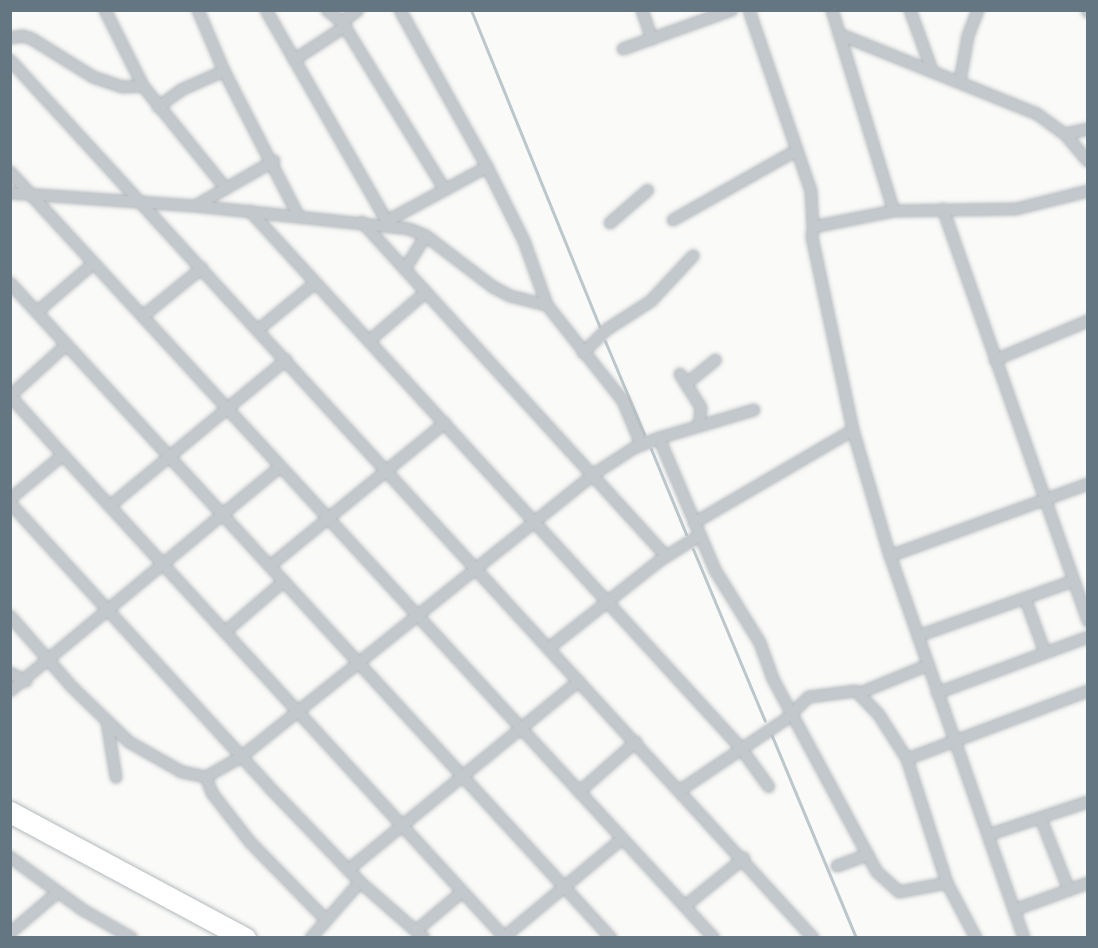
<!DOCTYPE html>
<style>
body{margin:0}
#map{position:relative;width:1098px;height:948px;overflow:hidden;background:#fafaf8;font-family:Mulish,sans-serif}
div>[style]{position:absolute}
[style*='--x']{left:calc(var(--x)*1px);top:calc(var(--y)*1px);width:calc(var(--w)*1px);rotate:calc(var(--a)*1deg)}
.stream>*{height:3px;margin:-1.5px;padding:0 1.5px;transform-origin:1.5px;border-radius:1.5px;background:#bbc7cb}
.roads{filter:drop-shadow(0 0 2px #b4b9bd) drop-shadow(0 0 2px #b4b9bd)}
.street>*{height:10px;margin:-5px;padding:0 5px;transform-origin:5px;border-radius:5px;background:#c3c8cc}
.highway>*{height:21px;margin:-10.5px;padding:0 10.5px;transform-origin:10.5px;border-radius:10.5px;background:#fff}
span{translate:-50% -50%;white-space:nowrap;text-align:center;line-height:1.15;-webkit-text-stroke:6px #fff;paint-order:stroke}
.frame{position:absolute;inset:0;border:12px solid #657683;pointer-events:none}
</style>
<div id="map">
<div class="stream">
<i style="--x:471;--y:10;--w:341;--a:67.9"></i>
<i style="--x:605;--y:341;--w:101;--a:67.2"></i>
<i style="--x:651;--y:449;--w:92;--a:67.6"></i>
<i style="--x:693;--y:549;--w:186;--a:67.3"></i>
<i style="--x:772;--y:736;--w:219;--a:67.4"></i>
</div>
<div class="roads">
<div class="street">
<i style="--x:105;--y:10;--w:85;--a:63.4"></i>
<i style="--x:143;--y:86;--w:132;--a:51.1"></i>
<i style="--x:198;--y:10;--w:66;--a:66.9"></i>
<i style="--x:224;--y:71;--w:164;--a:62.8"></i>
<i style="--x:266;--y:10;--w:248;--a:60.2"></i>
<i style="--x:327;--y:10;--w:19;--a:39"></i>
<i style="--x:358;--y:10;--w:20;--a:143"></i>
<i style="--x:342;--y:22;--w:197;--a:58.5"></i>
<i style="--x:400;--y:10;--w:179;--a:61"></i>
<i style="--x:487;--y:167;--w:83;--a:63.4"></i>
<i style="--x:524;--y:241;--w:68;--a:70.2"></i>
<i style="--x:547;--y:305;--w:122;--a:51.6"></i>
<i style="--x:623;--y:401;--w:47;--a:67.3"></i>
<i style="--x:642;--y:10;--w:31;--a:71"></i>
<i style="--x:749;--y:10;--w:191;--a:71.1"></i>
<i style="--x:811;--y:191;--w:36;--a:87"></i>
<i style="--x:832;--y:10;--w:210;--a:72.9"></i>
<i style="--x:910;--y:10;--w:64;--a:69.9"></i>
<i style="--x:1087;--y:10;--w:2;--a:63"></i>
<i style="--x:839;--y:34;--w:214;--a:22"></i>
<i style="--x:1037;--y:114;--w:34;--a:36"></i>
<i style="--x:1065;--y:134;--w:35;--a:50"></i>
<i style="--x:10;--y:38;--w:13;--a:-9"></i>
<i style="--x:23;--y:36;--w:9;--a:18"></i>
<i style="--x:32;--y:39;--w:72;--a:31.9"></i>
<i style="--x:93;--y:77;--w:31;--a:19"></i>
<i style="--x:122;--y:87;--w:21;--a:-3"></i>
<i style="--x:623;--y:49;--w:116;--a:-19.7"></i>
<i style="--x:10;--y:60;--w:1190;--a:47.55"></i>
<i style="--x:294;--y:60;--w:62;--a:-33.2"></i>
<i style="--x:960;--y:81;--w:46;--a:-79.9"></i>
<i style="--x:968;--y:36;--w:28;--a:-69"></i>
<i style="--x:158;--y:107;--w:29;--a:-36"></i>
<i style="--x:181;--y:90;--w:47;--a:-23.8"></i>
<i style="--x:1065;--y:134;--w:24;--a:-12"></i>
<i style="--x:10;--y:172;--w:1040;--a:47.42"></i>
<i style="--x:10;--y:193;--w:185;--a:4"></i>
<i style="--x:195;--y:206;--w:215;--a:6.1"></i>
<i style="--x:409;--y:229;--w:18;--a:22"></i>
<i style="--x:426;--y:236;--w:84;--a:37.3"></i>
<i style="--x:493;--y:287;--w:19;--a:28"></i>
<i style="--x:510;--y:296;--w:38;--a:14"></i>
<i style="--x:195;--y:206;--w:91;--a:-29.7"></i>
<i style="--x:943;--y:209;--w:437;--a:70.6"></i>
<i style="--x:250;--y:211;--w:726;--a:47.57"></i>
<i style="--x:740;--y:747;--w:49;--a:54.1"></i>
<i style="--x:673;--y:220;--w:142;--a:-29.4"></i>
<i style="--x:387;--y:221;--w:114;--a:-28.4"></i>
<i style="--x:362;--y:222;--w:452;--a:47.7"></i>
<i style="--x:610;--y:223;--w:50;--a:-41"></i>
<i style="--x:405;--y:269;--w:39;--a:-58"></i>
<i style="--x:10;--y:283;--w:889;--a:47.46"></i>
<i style="--x:37;--y:312;--w:75;--a:-40.7"></i>
<i style="--x:143;--y:316;--w:76;--a:-39.1"></i>
<i style="--x:259;--y:329;--w:72;--a:-39.4"></i>
<i style="--x:369;--y:341;--w:75;--a:-40.7"></i>
<i style="--x:583;--y:353;--w:33;--a:-45"></i>
<i style="--x:606;--y:330;--w:54;--a:-32.8"></i>
<i style="--x:651;--y:301;--w:62;--a:-47"></i>
<i style="--x:995;--y:360;--w:101;--a:-22.8"></i>
<i style="--x:680;--y:374;--w:40;--a:58"></i>
<i style="--x:701;--y:408;--w:17;--a:97"></i>
<i style="--x:686;--y:384;--w:38;--a:-39"></i>
<i style="--x:754;--y:410;--w:99;--a:163.6"></i>
<i style="--x:659;--y:438;--w:143;--a:67"></i>
<i style="--x:715;--y:570;--w:86;--a:58.3"></i>
<i style="--x:760;--y:643;--w:38;--a:70"></i>
<i style="--x:773;--y:679;--w:219;--a:61.7"></i>
<i style="--x:877;--y:872;--w:30;--a:42"></i>
<i style="--x:899;--y:892;--w:49;--a:-10.6"></i>
<i style="--x:63;--y:455;--w:655;--a:47.54"></i>
<i style="--x:10;--y:499;--w:69;--a:-39.7"></i>
<i style="--x:63;--y:455;--w:79;--a:-131.9"></i>
<i style="--x:10;--y:396;--w:76;--a:-42.3"></i>
<i style="--x:10;--y:503;--w:384;--a:47.6"></i>
<i style="--x:269;--y:787;--w:132;--a:46.2"></i>
<i style="--x:360;--y:882;--w:85;--a:41.2"></i>
<i style="--x:110;--y:506;--w:229;--a:-39.7"></i>
<i style="--x:694;--y:523;--w:184;--a:-30.3"></i>
<i style="--x:890;--y:556;--w:211;--a:-20"></i>
<i style="--x:270;--y:566;--w:226;--a:-39.3"></i>
<i style="--x:1025;--y:598;--w:58;--a:69.7"></i>
<i style="--x:10;--y:616;--w:94;--a:48.9"></i>
<i style="--x:72;--y:687;--w:79;--a:44"></i>
<i style="--x:129;--y:742;--w:61;--a:29.5"></i>
<i style="--x:182;--y:772;--w:25;--a:12"></i>
<i style="--x:206;--y:777;--w:40;--a:-29.7"></i>
<i style="--x:241;--y:757;--w:452;--a:-38.7"></i>
<i style="--x:594;--y:474;--w:48;--a:-33"></i>
<i style="--x:634;--y:448;--w:27;--a:-22"></i>
<i style="--x:225;--y:632;--w:78;--a:-40.8"></i>
<i style="--x:918;--y:636;--w:164;--a:-19.5"></i>
<i style="--x:549;--y:648;--w:140;--a:-38.3"></i>
<i style="--x:659;--y:561;--w:47;--a:-32"></i>
<i style="--x:10;--y:673;--w:18;--a:27"></i>
<i style="--x:10;--y:691;--w:351;--a:-39.7"></i>
<i style="--x:860;--y:693;--w:74;--a:-22.4"></i>
<i style="--x:937;--y:693;--w:161;--a:-20.3"></i>
<i style="--x:107;--y:722;--w:56;--a:80.7"></i>
<i style="--x:907;--y:759;--w:193;--a:-20.6"></i>
<i style="--x:206;--y:777;--w:17;--a:69"></i>
<i style="--x:212;--y:793;--w:62;--a:52.2"></i>
<i style="--x:250;--y:842;--w:109;--a:45.7"></i>
<i style="--x:682;--y:789;--w:125;--a:-33.9"></i>
<i style="--x:786;--y:719;--w:32;--a:-44"></i>
<i style="--x:809;--y:697;--w:47;--a:-7.3"></i>
<i style="--x:856;--y:691;--w:33;--a:46"></i>
<i style="--x:879;--y:715;--w:52;--a:57.5"></i>
<i style="--x:907;--y:759;--w:130;--a:72.1"></i>
<i style="--x:947;--y:883;--w:62;--a:62.2"></i>
<i style="--x:579;--y:792;--w:76;--a:-41.3"></i>
<i style="--x:1041;--y:819;--w:76;--a:68.5"></i>
<i style="--x:988;--y:835;--w:105;--a:-18.3"></i>
<i style="--x:10;--y:857;--w:90;--a:36"></i>
<i style="--x:83;--y:910;--w:56;--a:29.7"></i>
<i style="--x:837;--y:866;--w:33;--a:-20"></i>
<i style="--x:348;--y:870;--w:298;--a:-39.3"></i>
<i style="--x:685;--y:906;--w:76;--a:-39.1"></i>
<i style="--x:1014;--y:910;--w:79;--a:-20"></i>
<i style="--x:417;--y:930;--w:59;--a:-40.2"></i>
<i style="--x:10;--y:933;--w:62;--a:-40.4"></i>
<i style="--x:311;--y:938;--w:74;--a:-48.8"></i>
<i style="--x:503;--y:938;--w:155;--a:-39.8"></i>
<i style="--x:1024;--y:938;--w:405;--a:-109.3"></i>
<i style="--x:890;--y:556;--w:131;--a:-106.4"></i>
<i style="--x:853;--y:430;--w:197;--a:-102"></i>
<i style="--x:812;--y:237;--w:10;--a:-84"></i>
<i style="--x:813;--y:227;--w:83;--a:-11.2"></i>
<i style="--x:894;--y:211;--w:122;--a:-0.9"></i>
<i style="--x:1016;--y:209;--w:74;--a:-14"></i>
</div>
<div class="highway">
<i style="--x:10;--y:812;--w:267;--a:28.2"></i>
</div>
</div>
<div class="frame"></div>
</div>
